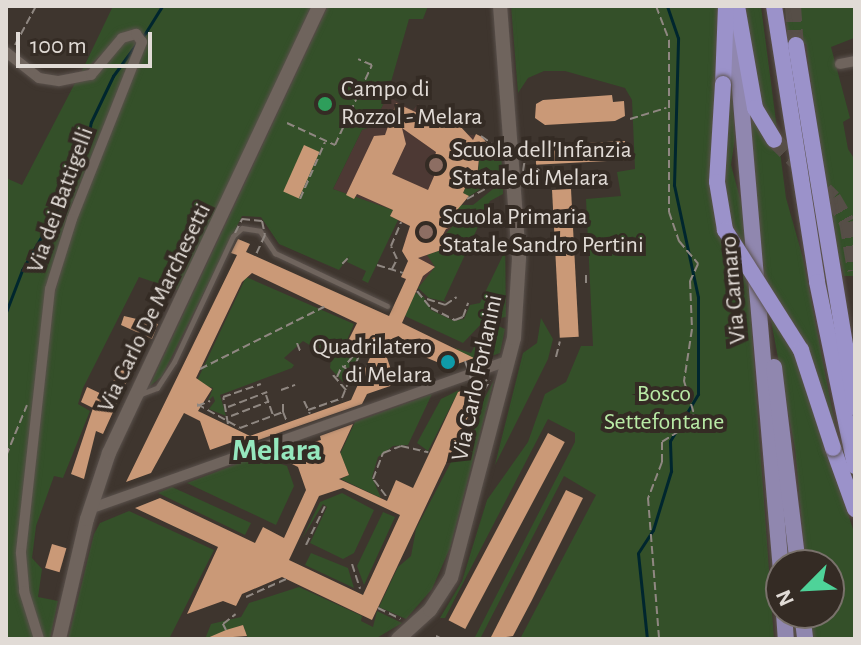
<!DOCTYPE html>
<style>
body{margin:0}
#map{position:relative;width:861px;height:645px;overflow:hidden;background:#3e352e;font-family:"Alegreya Sans",sans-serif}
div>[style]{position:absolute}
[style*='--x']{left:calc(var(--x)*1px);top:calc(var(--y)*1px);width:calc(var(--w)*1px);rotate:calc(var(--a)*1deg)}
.education>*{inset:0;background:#4d3934}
.green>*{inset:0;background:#345029}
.stream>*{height:3px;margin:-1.5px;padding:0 1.5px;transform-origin:1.5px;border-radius:1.5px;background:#00262e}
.building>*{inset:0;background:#ca9977;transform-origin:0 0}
.trunk-tunnel>*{height:16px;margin-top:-8px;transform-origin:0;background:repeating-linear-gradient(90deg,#564e47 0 16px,transparent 0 24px)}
.path>*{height:2px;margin-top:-1px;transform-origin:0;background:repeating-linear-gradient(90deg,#8f8781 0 8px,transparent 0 12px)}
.roads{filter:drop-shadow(0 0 2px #5a514c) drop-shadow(0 0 2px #5a514c)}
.service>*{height:5px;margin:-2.5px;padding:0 2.5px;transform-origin:2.5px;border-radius:2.5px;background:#6f645d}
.minor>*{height:10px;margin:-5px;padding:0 5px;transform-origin:5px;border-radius:5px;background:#6f645d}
.secondary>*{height:14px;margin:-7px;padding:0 7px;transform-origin:7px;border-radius:7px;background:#6f645d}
.primary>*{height:16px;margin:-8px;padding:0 8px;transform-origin:8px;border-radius:8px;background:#9087af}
.trunk>*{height:16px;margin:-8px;padding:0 8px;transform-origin:8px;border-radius:8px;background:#9b92ca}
.path-bridge>*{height:2px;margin-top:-1px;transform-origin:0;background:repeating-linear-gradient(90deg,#8f8781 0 8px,transparent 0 12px)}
.bridges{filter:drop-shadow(0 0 2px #5a514c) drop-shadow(0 0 2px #5a514c)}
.trunk-bridge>*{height:16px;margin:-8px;padding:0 8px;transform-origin:8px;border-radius:8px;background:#9b92ca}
.dots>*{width:22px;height:22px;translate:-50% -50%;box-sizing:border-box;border:4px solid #342b24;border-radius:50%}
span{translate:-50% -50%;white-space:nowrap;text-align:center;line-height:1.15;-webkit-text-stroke:8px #342b24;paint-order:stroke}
.poi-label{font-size:24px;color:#e1dbd6}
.left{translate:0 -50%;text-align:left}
.right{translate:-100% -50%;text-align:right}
.street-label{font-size:24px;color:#e1dbd6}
.park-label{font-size:24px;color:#b9eba6}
.district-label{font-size:32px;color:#95e7bd;font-weight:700}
.frame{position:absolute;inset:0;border:8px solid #e1dbd6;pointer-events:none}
.north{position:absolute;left:765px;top:549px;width:80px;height:80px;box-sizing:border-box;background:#342b24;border:2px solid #79716b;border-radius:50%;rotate:246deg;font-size:22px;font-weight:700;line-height:32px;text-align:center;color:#e1dbd6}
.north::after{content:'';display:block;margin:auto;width:28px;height:36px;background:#4ed399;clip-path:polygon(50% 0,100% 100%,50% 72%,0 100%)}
.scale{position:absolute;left:16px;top:32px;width:136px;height:36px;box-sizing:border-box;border:4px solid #e1dbd6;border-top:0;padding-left:10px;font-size:24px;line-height:28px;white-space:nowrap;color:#e1dbd6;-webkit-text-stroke:6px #342b24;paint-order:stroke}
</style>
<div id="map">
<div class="education">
<i style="clip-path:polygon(387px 96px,413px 110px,418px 104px,449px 127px,452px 121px,459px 125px,463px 134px,481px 136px,491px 148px,479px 158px,477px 178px,468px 181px,464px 193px,468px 197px,457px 205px,458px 219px,432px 273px,418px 287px,401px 277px,408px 261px,405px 238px,410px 226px,390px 216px,392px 210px,333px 189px,362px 130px,373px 126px)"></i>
</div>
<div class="green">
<i style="clip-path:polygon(113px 6px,311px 6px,180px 291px,139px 277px,83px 388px,78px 404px,90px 411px,63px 478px,54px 476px,36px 526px,32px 558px,42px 569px,38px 597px,58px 601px,50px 639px,43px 639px,27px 592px,25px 557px,53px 299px,75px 222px,145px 40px,136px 30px,124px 32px,80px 75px)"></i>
<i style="clip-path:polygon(328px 6px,428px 6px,423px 19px,409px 19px,387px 96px,373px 126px,362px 130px,333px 189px,393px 210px,390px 216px,398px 220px,368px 283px,362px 280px,366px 271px,347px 262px,349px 256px,339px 270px,279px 244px,261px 217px,242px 216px,162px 376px,149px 387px)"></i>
<i style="clip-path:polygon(511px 6px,718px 6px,715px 81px,732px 87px,735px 138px,731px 165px,743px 209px,774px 639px,520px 639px,596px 495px,564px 476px,480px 639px,474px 639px,575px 442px,575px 433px,548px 419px,445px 618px,440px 618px,462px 581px,487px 500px,528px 442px,545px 394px,566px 382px,581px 346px,593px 346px,586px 199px,621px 196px,617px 172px,635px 169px,632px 100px,625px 88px,565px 71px,544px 71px,528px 78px,518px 93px)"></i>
<i style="clip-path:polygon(742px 6px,761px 6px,786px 198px,803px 258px,839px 445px,827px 451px,855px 535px,855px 639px,812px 639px,810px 613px,829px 613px,829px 565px,806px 565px,795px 449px,762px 272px,746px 102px,774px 150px,774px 140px,763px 114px)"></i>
<i style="clip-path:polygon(785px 6px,855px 6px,854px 38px,831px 47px,850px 118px,843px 122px,848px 149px,855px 160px,855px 276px,844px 276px,828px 213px,806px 44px,788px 46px)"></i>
<i style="clip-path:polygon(134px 39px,137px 43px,68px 214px,48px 282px,17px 554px,35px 639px,6px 639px,6px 178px,22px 185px,75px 83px,87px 80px,126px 40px)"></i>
<i style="clip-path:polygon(491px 148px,501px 156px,503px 175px,468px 197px,463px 193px,468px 181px,478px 178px,479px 158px)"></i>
<i style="clip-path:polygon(503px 181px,503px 194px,490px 201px,444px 300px,447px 302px,429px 298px,418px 288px,435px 267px,427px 255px,444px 249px,446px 243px,440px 240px,458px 220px,452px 216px,457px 205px,473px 205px)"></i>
<i style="clip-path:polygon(505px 235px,506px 317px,484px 321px,463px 343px,405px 316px,415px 293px,423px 296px,431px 310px,454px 321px,464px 319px,470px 305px,480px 303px,504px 253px)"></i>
<i style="clip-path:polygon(246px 277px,354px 324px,347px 340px,360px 351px,367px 348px,343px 382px,330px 368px,331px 358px,303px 341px,284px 358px,294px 365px,292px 368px,220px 395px,226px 416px,209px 409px,215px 401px,213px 396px,208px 401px,213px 388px,196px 383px)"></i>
<i style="clip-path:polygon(541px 318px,553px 339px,548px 359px,495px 465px,523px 353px,537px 343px)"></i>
<i style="clip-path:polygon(494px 324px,505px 329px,500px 353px,475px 362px,455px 348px,471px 353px,483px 329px)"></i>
<i style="clip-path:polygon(494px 380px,450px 548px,432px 589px,406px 619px,379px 607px,398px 567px,411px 556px,416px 529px)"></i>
<i style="clip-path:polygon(459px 390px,428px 451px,417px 443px,441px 399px)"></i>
<i style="clip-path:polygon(432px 394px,408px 445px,393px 446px,378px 457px,372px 477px,381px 498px,341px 479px,349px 475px,343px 460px,336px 463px,355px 422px)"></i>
<i style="clip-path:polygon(258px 456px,287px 466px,294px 486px,276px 525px,187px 483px)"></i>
<i style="clip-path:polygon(172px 487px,251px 523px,245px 535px,158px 493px)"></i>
<i style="clip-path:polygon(342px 493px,374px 510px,354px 553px,343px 559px,310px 543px,327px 507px,323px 504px,302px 539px,320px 502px)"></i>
<i style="clip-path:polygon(129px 511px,214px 550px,169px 639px,68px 639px,94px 534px,100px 523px)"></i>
<i style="clip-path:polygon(383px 512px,395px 517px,364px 585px,357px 566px)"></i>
<i style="clip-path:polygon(311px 553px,348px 568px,354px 588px,305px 565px)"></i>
<i style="clip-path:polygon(299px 587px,362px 616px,361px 621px,373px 627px,377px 611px,402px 623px,375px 639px,248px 639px,243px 625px,205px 639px,211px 624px,241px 617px,249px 603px)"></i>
</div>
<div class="stream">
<i style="--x:144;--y:35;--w:34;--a:-58"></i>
<i style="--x:6;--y:312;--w:45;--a:-69.1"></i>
<i style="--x:22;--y:270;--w:91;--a:-59.8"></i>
<i style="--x:68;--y:191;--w:49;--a:-67.1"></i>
<i style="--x:87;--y:146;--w:24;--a:-81"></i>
<i style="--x:91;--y:122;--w:51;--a:-64.4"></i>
<i style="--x:113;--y:76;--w:41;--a:-54"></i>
<i style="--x:647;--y:639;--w:86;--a:-96"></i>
<i style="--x:638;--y:553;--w:27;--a:-57"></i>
<i style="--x:653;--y:530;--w:62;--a:-73"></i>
<i style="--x:671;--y:471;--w:30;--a:-92"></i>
<i style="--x:670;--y:441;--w:55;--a:-59.2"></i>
<i style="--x:698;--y:394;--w:97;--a:-90"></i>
<i style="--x:698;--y:297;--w:115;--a:-102.1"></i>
<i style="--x:674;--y:185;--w:147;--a:-88.4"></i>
<i style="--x:678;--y:38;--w:34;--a:-109"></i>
</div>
<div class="building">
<i style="clip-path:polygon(612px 95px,613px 102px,624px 101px,625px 116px,615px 121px,545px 125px,535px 118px,536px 104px,543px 100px)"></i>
<i style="clip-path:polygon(evenodd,396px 103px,426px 117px,429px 111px,439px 123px,459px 125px,473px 140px,476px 134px,482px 137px,491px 148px,479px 158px,477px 178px,468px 181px,463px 193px,469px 196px,452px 216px,458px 219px,455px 225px,446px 229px,440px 240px,447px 243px,444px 249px,418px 258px,435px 267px,423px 276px,402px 323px,474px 358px,449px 367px,391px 343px,386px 355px,396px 384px,367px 394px,362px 404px,250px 443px,241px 439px,210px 450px,200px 421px,184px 413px,151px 473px,126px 482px,237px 255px,231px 253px,238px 239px,250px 244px,246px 252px,389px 316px,406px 279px,401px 277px,408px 261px,402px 251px,410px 226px,390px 216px,393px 210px,357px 194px,354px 199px,346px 195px,374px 136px,385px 135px,396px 103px,402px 128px,436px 152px,433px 164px,438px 167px,428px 190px,392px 174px,406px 144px,402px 128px,396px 103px,252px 273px,357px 323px,349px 339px,373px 351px,351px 400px,250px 436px,198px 411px,212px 389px,196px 378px,242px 282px,252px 273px)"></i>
<i style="left:625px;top:141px;width:19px;height:90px;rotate:87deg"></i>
<i style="left:304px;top:145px;width:17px;height:51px;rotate:24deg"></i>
<i style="left:571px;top:189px;width:148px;height:19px;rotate:87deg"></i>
<i style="clip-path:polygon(124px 316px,158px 324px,152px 339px,121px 325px)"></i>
<i style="clip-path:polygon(122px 363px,133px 368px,103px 434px,96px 431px,84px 479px,71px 474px,93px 408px,81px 402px,87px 387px,106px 396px)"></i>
<i style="clip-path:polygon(evenodd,484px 383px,372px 620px,282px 577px,242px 594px,236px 606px,223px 601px,187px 614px,218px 547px,135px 508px,160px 498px,255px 543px,263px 527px,284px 538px,306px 490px,298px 467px,270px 453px,321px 440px,320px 436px,353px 424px,340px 452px,349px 475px,339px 479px,387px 501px,396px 480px,413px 488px,458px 392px,484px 383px,343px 488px,400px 515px,363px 595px,289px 560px,319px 496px,343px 488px)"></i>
<i style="left:548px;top:433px;width:19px;height:212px;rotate:28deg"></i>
<i style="clip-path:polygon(566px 490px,583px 498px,532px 600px,513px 636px,490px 639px)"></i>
<i style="left:52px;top:544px;width:15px;height:25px;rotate:16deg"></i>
<i style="clip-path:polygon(243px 625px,247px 636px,205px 639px,226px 630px)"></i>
</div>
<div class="trunk-tunnel">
<i style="--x:793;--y:6;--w:39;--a:86"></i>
<i style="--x:774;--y:140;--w:83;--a:44.5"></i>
<i style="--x:833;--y:198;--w:28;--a:60"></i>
<i style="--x:847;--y:222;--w:49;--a:80.5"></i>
</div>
<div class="path">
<i style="--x:656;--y:6;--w:36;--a:69"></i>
<i style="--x:669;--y:40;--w:172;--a:90"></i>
<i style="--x:669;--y:212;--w:31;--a:71"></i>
<i style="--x:679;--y:241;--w:30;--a:50"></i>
<i style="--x:698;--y:264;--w:19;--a:115"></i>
<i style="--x:690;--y:281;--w:48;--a:87.6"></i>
<i style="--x:692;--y:329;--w:53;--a:98.7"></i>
<i style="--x:684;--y:381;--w:34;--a:73"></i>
<i style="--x:694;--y:414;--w:12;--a:114"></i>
<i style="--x:689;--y:425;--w:32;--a:148"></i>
<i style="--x:662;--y:442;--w:20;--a:90"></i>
<i style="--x:662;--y:462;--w:39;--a:111"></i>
<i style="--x:648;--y:498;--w:141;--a:85.5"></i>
<i style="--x:15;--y:45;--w:44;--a:-61.7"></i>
<i style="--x:630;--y:119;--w:38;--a:-17"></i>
<i style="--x:287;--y:123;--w:53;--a:24.6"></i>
<i style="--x:335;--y:145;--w:88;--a:-65.2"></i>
<i style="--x:372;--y:65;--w:15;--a:-157"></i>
<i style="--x:481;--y:136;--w:19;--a:35"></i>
<i style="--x:536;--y:166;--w:15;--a:48"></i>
<i style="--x:523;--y:171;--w:20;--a:-81"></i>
<i style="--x:526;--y:151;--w:13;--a:39"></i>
<i style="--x:300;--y:199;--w:62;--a:-66.3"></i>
<i style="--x:467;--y:199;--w:38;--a:-29"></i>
<i style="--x:342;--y:264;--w:8;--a:-45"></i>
<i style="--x:377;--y:265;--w:27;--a:17"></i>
<i style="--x:392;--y:269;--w:11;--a:-63"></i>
<i style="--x:397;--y:259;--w:14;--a:-115"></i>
<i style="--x:391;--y:246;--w:26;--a:-67"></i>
<i style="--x:586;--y:275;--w:10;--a:90"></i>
<i style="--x:417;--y:291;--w:22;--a:51"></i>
<i style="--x:431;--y:308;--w:27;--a:27"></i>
<i style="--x:455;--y:320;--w:9;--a:-21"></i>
<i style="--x:463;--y:317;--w:15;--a:-70"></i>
<i style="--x:427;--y:299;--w:19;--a:18"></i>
<i style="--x:445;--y:305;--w:14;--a:-34"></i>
<i style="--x:297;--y:343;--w:9;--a:69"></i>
<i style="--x:343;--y:354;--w:7;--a:-34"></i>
<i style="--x:349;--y:350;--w:7;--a:56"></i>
<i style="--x:353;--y:356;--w:14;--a:129"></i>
<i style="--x:556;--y:357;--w:16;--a:-76"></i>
<i style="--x:200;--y:369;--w:139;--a:-26.6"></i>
<i style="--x:333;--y:375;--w:20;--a:49"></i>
<i style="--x:337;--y:377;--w:12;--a:-66"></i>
<i style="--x:342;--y:366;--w:9;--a:32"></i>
<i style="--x:351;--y:383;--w:23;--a:-47"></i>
<i style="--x:474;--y:387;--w:15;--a:-28"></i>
<i style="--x:281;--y:390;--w:15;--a:-20"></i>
<i style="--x:266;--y:395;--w:21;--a:71"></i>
<i style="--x:304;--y:401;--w:14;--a:65"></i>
<i style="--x:197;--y:404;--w:49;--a:29.2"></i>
<i style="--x:240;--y:428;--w:46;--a:-20.4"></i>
<i style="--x:283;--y:412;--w:11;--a:-90"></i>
<i style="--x:197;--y:406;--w:14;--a:-21"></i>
<i style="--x:228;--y:407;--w:42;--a:-21"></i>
<i style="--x:308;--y:410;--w:36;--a:-19"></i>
<i style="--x:342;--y:398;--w:54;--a:-68.2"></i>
<i style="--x:471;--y:411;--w:36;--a:-58"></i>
<i style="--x:283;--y:412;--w:11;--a:68"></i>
<i style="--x:231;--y:416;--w:40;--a:-21"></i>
<i style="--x:228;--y:424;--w:27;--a:-100"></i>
<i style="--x:223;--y:397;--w:40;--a:-18.9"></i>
<i style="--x:6;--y:456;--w:55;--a:-67.6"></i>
<i style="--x:386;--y:496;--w:21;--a:-127"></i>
<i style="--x:373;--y:479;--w:28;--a:-69"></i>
<i style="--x:383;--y:453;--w:19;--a:-21"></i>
<i style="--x:401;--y:446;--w:28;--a:13"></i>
<i style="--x:306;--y:545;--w:43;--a:-64"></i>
<i style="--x:352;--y:564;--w:26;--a:72"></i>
<i style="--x:246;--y:597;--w:44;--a:-24.2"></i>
<i style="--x:378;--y:608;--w:25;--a:26"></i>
<i style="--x:226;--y:630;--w:7;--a:-117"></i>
<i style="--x:223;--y:624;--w:16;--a:-38"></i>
<i style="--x:436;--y:636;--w:7;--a:27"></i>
</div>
<div class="roads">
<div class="service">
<i style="--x:141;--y:394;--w:17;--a:-21"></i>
<i style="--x:157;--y:388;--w:31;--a:-57"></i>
<i style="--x:174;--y:362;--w:139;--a:-64.9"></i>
<i style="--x:233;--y:236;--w:12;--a:-42"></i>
<i style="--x:242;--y:228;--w:18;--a:9"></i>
<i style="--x:260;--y:231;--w:27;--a:56"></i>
<i style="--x:275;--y:253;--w:124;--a:25.3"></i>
</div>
<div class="minor">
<i style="--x:6;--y:52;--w:42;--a:38.2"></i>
<i style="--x:39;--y:78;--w:20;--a:9"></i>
<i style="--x:59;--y:81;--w:33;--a:-11"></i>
<i style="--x:91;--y:75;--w:48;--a:-50"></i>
<i style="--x:122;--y:38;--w:15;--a:-16"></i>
<i style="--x:136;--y:34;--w:10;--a:53"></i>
<i style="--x:142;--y:42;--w:190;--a:111.6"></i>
<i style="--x:72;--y:219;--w:73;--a:107.4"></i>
<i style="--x:50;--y:289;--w:266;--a:96.3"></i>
<i style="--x:21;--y:553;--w:38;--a:85"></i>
<i style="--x:24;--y:591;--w:50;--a:72.6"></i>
<i style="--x:840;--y:64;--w:15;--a:-11"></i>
<i style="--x:89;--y:509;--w:446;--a:-19.5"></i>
</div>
<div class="secondary">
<i style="--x:59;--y:639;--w:123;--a:-76.9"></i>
<i style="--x:87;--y:519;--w:70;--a:-71.6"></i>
<i style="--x:109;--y:453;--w:494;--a:-64.8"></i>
<i style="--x:398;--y:639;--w:43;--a:-42.2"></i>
<i style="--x:430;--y:610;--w:38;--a:-57"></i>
<i style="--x:451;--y:578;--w:248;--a:-75.3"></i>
<i style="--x:514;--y:338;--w:80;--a:-86.4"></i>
<i style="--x:519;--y:258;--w:253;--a:-94.3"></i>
</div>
<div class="primary">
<i style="--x:735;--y:31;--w:542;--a:85.13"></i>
<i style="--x:774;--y:367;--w:199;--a:83.1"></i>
<i style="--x:784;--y:613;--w:26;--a:86"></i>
<i style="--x:802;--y:613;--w:26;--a:83"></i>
</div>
<div class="trunk">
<i style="--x:737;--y:6;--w:104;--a:80"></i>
<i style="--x:755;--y:108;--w:37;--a:59"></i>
<i style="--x:774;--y:6;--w:279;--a:81.1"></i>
<i style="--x:817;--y:282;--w:188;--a:78.3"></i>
<i style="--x:796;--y:45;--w:367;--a:80.7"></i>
<i style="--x:723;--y:84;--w:78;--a:-87.8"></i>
<i style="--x:833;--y:448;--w:65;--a:70.2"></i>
</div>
</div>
<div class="path-bridge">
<i style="--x:235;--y:233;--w:16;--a:-63"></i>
<i style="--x:242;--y:219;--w:20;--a:6"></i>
<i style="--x:262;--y:221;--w:14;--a:78"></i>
<i style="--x:265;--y:235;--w:23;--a:115"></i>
<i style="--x:465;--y:361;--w:28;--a:71"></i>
</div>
<div class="bridges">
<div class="trunk-bridge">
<i style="--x:723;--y:84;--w:98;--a:93.5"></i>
<i style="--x:717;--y:182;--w:49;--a:80.5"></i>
<i style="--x:725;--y:230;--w:142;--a:57.7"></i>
<i style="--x:801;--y:350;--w:103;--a:71.9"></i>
</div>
</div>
<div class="dots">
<i style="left:325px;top:104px;background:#2e9e5b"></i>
<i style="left:436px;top:165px;background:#8d6e63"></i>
<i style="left:426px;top:232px;background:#8d6e63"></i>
<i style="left:448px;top:362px;background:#0f9aa8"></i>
</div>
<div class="poi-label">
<span class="left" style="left:341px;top:104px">Campo di<br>Rozzol - Melara</span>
<span class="left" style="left:452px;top:165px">Scuola dell'Infanzia<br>Statale di Melara</span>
<span class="left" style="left:442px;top:232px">Scuola Primaria<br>Statale Sandro Pertini</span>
<span class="right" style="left:432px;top:362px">Quadrilatero<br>di Melara</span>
</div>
<div class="street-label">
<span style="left:61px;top:200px;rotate:-70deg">Via dei Battigelli</span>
<span style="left:734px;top:290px;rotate:-95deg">Via Carnaro</span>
<span style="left:155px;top:308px;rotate:-64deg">Via Carlo De Marchesetti</span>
<span style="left:478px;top:378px;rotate:-78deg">Via Carlo Forlanini</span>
</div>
<div class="park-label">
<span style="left:664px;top:409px">Bosco<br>Settefontane</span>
</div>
<div class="district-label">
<span style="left:277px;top:450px">Melara</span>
</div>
<div class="frame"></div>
<div class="north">N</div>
<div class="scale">100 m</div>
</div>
